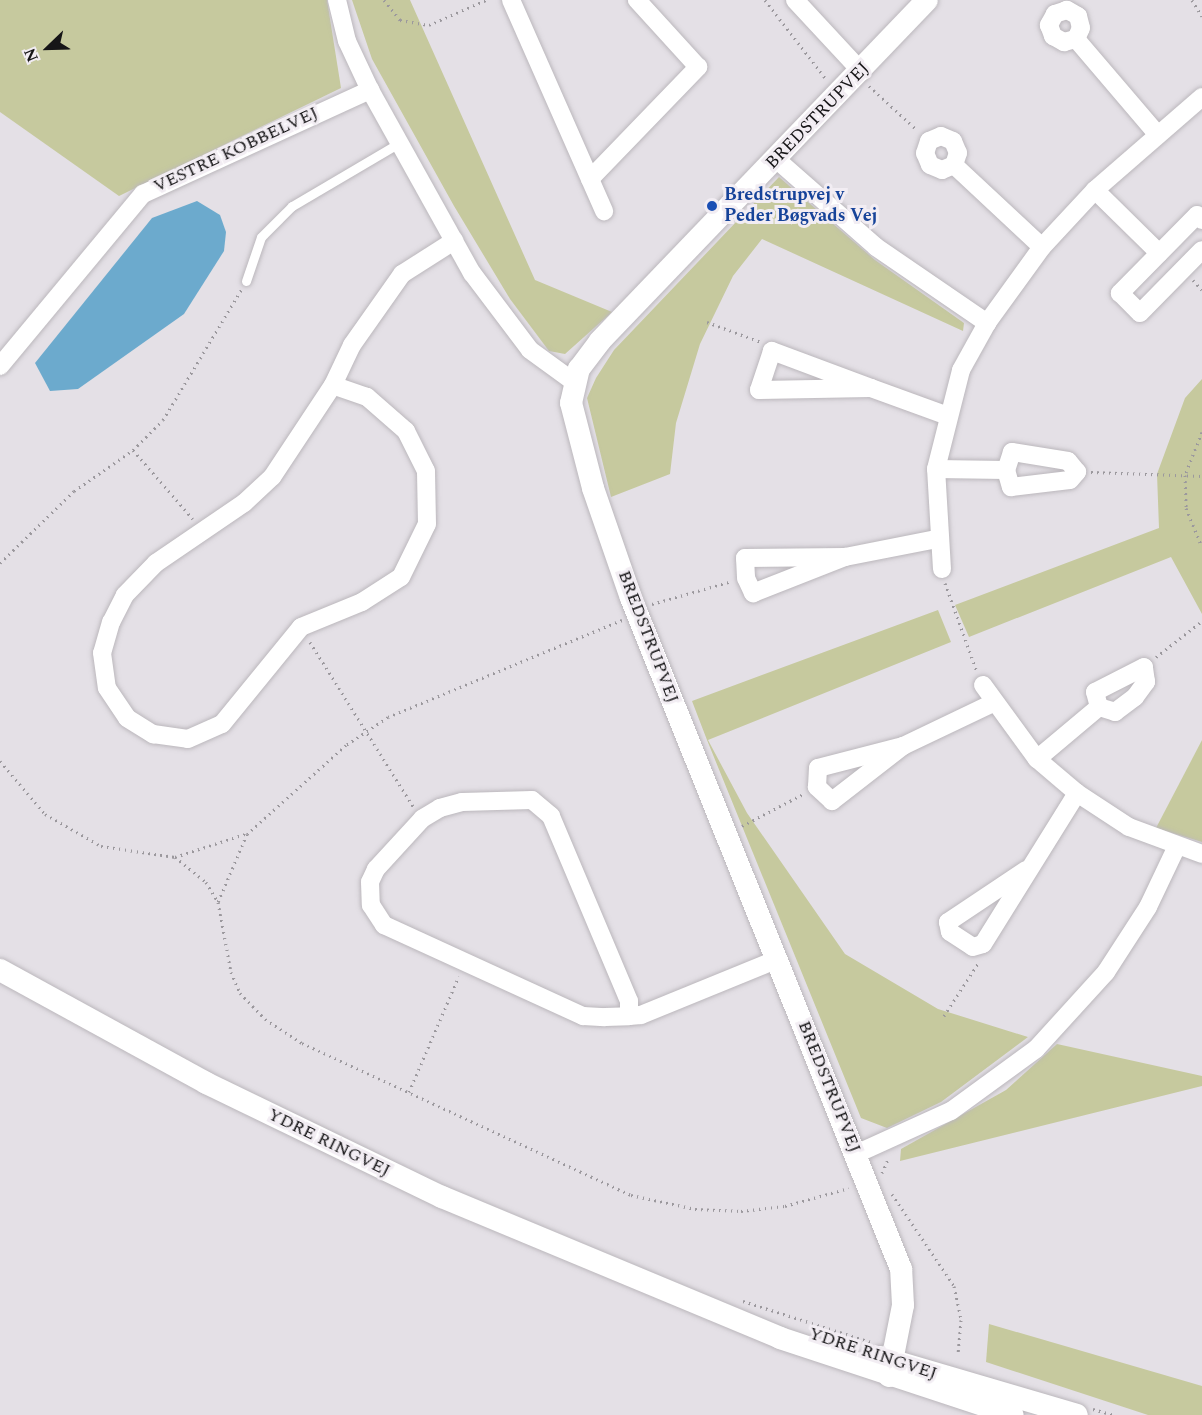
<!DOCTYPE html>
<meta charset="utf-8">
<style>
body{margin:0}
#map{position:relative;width:1202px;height:1415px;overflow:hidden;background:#e4e0e6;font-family:Spectral,serif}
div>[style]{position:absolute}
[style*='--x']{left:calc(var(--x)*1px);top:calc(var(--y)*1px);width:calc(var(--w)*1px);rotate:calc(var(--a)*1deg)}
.green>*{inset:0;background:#c6c99e}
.water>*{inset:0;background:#6caacd}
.path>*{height:3px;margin-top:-1.5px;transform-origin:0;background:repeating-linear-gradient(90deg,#9b989d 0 1.5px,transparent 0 6px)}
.roads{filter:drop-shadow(0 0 2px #bbb7bc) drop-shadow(0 0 2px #bbb7bc)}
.service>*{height:9px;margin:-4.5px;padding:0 4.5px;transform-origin:4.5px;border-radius:4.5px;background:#fff}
.minor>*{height:18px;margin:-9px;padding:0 9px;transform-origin:9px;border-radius:9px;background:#fff}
.tertiary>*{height:22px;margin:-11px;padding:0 11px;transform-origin:11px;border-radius:11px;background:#fff}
.dots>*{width:16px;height:16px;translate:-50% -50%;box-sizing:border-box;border:3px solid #f2edf3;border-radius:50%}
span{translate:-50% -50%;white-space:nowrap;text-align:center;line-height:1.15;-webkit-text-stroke:6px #f2edf3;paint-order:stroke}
.street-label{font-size:18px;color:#161517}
.transit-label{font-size:18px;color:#164399;font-weight:700}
.left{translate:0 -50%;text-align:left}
.north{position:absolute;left:18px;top:18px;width:60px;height:60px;-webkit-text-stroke:4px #f2edf3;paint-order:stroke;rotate:247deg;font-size:16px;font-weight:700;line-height:24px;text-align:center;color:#161517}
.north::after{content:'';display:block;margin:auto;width:21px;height:27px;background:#161517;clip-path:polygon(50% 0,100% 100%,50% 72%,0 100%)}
</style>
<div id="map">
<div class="green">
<i style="clip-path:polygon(0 0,327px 0,341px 88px,119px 196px,0 112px)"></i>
<i style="clip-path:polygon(352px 0,410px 0,535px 280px,612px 312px,565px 354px,549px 351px,510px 299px,454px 206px,372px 59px)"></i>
<i style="clip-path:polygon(779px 177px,875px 260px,964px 323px,963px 331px,762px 239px,733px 276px,700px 344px,676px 423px,670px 474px,611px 497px,587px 398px,596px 378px,614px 350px)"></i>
<i style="clip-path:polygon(1202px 379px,1202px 614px,1171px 557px,969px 637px,955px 605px,1159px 528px,1157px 474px,1185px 398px)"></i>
<i style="clip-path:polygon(938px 610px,951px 642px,708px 740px,747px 813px,845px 954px,938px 1009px,1028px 1037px,941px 1102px,887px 1128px,861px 1118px,707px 740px,692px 701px)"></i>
<i style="clip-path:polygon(1202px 740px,1202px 842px,1156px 828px)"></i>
<i style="clip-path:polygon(1057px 1044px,1202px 1076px,1202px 1086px,900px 1161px,901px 1149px,1006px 1090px)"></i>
<i style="clip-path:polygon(989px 1324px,1202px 1386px,1202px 1415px,1148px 1415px,986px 1362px)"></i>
</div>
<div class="water">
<i style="clip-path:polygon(197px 201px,220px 215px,226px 232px,224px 251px,184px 314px,78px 389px,50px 391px,35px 363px,152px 218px)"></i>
</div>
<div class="path">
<i style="--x:384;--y:0;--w:26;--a:51"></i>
<i style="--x:400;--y:20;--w:29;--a:10"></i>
<i style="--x:429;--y:25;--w:62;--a:-23.7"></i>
<i style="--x:765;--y:0;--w:100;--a:52.3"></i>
<i style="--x:1192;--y:0;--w:19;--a:58"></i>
<i style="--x:869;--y:86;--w:65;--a:42.5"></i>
<i style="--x:1193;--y:280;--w:13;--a:48"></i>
<i style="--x:707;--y:322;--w:58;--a:20.3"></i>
<i style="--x:1202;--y:432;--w:46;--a:111.6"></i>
<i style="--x:1185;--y:475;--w:33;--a:88"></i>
<i style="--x:1186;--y:508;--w:42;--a:67.7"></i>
<i style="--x:133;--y:450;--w:91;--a:49"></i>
<i style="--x:1091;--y:472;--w:111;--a:2.1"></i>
<i style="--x:0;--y:563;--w:103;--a:-44.2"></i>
<i style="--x:74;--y:491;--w:72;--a:-34.8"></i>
<i style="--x:133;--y:450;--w:42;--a:-45"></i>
<i style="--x:163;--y:420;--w:152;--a:-59"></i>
<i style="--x:945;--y:583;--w:95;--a:70.2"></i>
<i style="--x:652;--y:604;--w:83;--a:-16"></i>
<i style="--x:622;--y:620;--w:253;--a:157.5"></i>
<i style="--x:388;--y:717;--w:50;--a:146.3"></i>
<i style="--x:346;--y:745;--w:133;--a:138"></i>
<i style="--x:247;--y:834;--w:74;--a:113.1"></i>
<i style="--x:218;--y:902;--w:71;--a:79.5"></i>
<i style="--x:231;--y:972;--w:23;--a:67"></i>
<i style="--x:240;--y:993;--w:36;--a:46"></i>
<i style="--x:265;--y:1019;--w:44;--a:33"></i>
<i style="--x:302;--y:1043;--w:362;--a:24.8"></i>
<i style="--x:631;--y:1195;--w:66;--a:12.3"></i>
<i style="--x:695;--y:1209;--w:46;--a:2.5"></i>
<i style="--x:741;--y:1211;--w:44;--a:-6.5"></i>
<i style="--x:785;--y:1206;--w:66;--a:-15.7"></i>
<i style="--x:310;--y:642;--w:194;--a:57.9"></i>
<i style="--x:1156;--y:657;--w:58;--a:-38"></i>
<i style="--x:0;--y:761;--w:70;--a:49.7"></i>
<i style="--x:45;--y:814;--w:64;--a:29.7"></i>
<i style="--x:101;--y:846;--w:75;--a:8.5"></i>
<i style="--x:175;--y:857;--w:74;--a:-18.2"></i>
<i style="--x:742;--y:826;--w:71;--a:-27.6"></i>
<i style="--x:175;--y:857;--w:40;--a:39"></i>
<i style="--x:206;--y:882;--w:23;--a:59"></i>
<i style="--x:944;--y:1016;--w:64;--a:-57.1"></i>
<i style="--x:409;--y:1092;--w:126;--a:-66.7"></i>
<i style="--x:882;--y:1173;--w:17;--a:-66"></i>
<i style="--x:892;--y:1194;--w:111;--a:56"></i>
<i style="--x:954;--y:1286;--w:35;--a:78"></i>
<i style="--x:961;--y:1320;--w:32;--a:95"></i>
<i style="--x:743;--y:1301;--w:134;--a:17.8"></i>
<i style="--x:1093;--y:1409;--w:22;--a:16"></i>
</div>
<div class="roads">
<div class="service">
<i style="--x:246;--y:281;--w:46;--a:-71.2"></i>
<i style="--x:261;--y:237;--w:44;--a:-45"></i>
<i style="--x:292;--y:206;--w:124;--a:-30.5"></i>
</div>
<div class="minor">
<i style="--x:337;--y:0;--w:42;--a:76.3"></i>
<i style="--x:347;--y:41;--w:54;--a:64.9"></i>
<i style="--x:370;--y:90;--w:210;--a:60.9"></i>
<i style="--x:472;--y:273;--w:96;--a:53"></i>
<i style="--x:530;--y:350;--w:54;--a:36"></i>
<i style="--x:511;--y:0;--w:231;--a:66.2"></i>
<i style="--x:795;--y:0;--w:98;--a:47.1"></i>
<i style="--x:1076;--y:39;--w:12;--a:-66"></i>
<i style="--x:1081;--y:28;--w:12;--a:-104"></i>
<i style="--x:1078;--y:16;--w:13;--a:-151"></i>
<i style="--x:1067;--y:10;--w:13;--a:162"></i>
<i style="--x:1055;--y:14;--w:13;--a:119"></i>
<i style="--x:1049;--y:25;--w:12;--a:70"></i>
<i style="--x:1053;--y:36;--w:13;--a:29"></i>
<i style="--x:1064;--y:42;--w:12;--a:-14"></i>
<i style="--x:1076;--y:39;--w:125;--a:49.5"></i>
<i style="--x:776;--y:159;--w:133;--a:41.3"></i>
<i style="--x:876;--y:247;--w:135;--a:34.4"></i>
<i style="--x:954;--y:165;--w:13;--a:-72"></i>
<i style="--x:958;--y:153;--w:13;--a:-113"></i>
<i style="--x:953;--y:141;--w:13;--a:-157"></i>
<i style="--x:941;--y:136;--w:13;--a:157"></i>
<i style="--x:929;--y:141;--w:13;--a:108"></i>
<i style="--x:925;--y:153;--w:13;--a:67"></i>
<i style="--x:930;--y:165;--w:13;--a:23"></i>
<i style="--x:942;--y:170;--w:13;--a:-23"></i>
<i style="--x:954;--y:165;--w:120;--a:43"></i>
<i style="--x:590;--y:179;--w:156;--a:-46"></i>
<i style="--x:698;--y:67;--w:91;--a:-132.3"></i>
<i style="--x:1095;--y:190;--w:90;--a:44.5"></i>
<i style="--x:1202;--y:220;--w:7;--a:-135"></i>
<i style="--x:1197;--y:215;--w:110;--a:134.6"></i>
<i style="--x:1120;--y:293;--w:28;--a:45"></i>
<i style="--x:1140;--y:313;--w:88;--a:-45.5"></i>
<i style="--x:0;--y:366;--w:224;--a:-50.3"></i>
<i style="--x:143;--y:194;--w:250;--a:-24.6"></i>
<i style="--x:333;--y:385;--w:110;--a:123.5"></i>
<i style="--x:272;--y:477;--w:38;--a:137"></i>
<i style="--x:244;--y:503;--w:107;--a:145.7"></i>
<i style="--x:156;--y:563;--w:45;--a:134.1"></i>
<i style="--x:125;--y:595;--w:30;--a:117"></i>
<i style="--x:111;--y:622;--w:32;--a:106"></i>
<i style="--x:102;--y:653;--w:35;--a:82"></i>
<i style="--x:107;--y:688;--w:36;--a:56"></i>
<i style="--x:127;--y:718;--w:31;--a:32"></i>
<i style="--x:153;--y:734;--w:35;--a:8"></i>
<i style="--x:188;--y:739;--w:37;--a:-24"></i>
<i style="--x:222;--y:724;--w:125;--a:-50.8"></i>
<i style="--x:301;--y:627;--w:66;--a:-22.3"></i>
<i style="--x:362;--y:602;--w:46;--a:-32.7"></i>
<i style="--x:401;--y:577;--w:59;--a:-63.9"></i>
<i style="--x:427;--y:524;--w:53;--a:-91.1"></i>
<i style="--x:426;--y:471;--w:45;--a:-116.6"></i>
<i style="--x:406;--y:431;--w:52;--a:-138.9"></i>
<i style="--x:367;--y:397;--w:36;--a:-161"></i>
<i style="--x:333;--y:385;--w:44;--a:-64.6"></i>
<i style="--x:352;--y:345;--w:87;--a:-54.8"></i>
<i style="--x:402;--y:274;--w:62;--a:-32.4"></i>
<i style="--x:871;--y:388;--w:106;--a:-159.5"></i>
<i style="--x:772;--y:351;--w:41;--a:108.4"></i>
<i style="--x:759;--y:390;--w:112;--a:-1"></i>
<i style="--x:871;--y:388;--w:79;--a:20"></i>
<i style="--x:936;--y:469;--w:70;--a:0.8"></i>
<i style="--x:1006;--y:470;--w:18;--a:74"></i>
<i style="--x:1011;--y:487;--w:59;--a:-6.8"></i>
<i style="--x:1070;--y:480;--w:11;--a:-49"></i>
<i style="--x:1077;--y:472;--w:14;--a:-129"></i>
<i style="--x:1068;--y:461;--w:57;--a:-170.9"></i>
<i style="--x:1012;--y:452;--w:19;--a:108"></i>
<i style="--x:845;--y:557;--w:100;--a:179.4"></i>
<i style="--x:745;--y:558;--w:20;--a:87"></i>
<i style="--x:746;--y:578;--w:17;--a:65"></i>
<i style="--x:753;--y:593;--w:99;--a:-21.4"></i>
<i style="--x:845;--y:557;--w:94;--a:-11.1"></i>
<i style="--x:942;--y:569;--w:100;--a:-93.4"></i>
<i style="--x:936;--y:469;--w:102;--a:-75.8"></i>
<i style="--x:961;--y:370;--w:54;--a:-61"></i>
<i style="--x:987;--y:323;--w:94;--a:-54.1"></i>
<i style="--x:1042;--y:247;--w:78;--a:-47.1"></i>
<i style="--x:1095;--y:190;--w:142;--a:-41"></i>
<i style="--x:983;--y:685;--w:92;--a:53.9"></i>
<i style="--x:1037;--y:759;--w:52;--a:40.4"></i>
<i style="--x:1077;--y:793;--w:62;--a:33.2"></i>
<i style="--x:1129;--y:827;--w:78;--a:20.3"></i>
<i style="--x:903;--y:746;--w:90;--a:142.2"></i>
<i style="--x:832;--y:801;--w:21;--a:-137"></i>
<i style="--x:817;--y:787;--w:19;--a:-87"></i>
<i style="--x:818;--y:768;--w:88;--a:-14.5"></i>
<i style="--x:903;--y:746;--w:100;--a:-25.5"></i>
<i style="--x:1037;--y:759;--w:81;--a:-40"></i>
<i style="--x:1099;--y:707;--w:17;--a:17"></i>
<i style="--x:1115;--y:712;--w:25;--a:-37"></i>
<i style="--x:1135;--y:697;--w:19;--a:-54"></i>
<i style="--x:1146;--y:682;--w:15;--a:-98"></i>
<i style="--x:1144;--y:667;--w:55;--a:153"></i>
<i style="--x:1095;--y:692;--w:16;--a:75"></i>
<i style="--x:1026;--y:870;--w:94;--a:146.3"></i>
<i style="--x:948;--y:922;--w:10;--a:79"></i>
<i style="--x:950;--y:932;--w:27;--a:33"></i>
<i style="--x:973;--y:947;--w:10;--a:-17"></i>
<i style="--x:983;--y:944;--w:178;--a:-58.1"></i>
<i style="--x:629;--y:1016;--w:15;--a:-90"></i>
<i style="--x:629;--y:1001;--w:201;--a:-112.9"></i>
<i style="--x:551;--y:816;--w:25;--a:-140"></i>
<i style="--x:532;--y:800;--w:70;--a:178.4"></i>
<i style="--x:462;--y:802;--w:23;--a:165"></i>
<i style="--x:440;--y:808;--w:21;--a:149"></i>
<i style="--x:422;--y:819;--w:68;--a:132.6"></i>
<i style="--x:376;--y:869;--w:14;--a:115"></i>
<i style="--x:370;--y:882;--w:23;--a:88"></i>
<i style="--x:371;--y:905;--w:24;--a:57"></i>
<i style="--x:384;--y:925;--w:219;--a:24.6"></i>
<i style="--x:583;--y:1016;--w:22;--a:3"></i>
<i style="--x:605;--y:1017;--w:24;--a:-2"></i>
<i style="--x:629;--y:1016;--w:12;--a:-5"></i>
<i style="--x:641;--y:1015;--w:148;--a:-22.2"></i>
<i style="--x:856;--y:1154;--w:104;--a:-24.4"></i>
<i style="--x:951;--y:1111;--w:105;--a:-36.1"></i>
<i style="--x:1036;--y:1049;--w:104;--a:-47.7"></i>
<i style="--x:1106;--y:972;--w:77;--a:-57.1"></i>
<i style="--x:1148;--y:907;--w:65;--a:-64.6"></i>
</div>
<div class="tertiary">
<i style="--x:0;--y:970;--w:235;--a:28.7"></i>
<i style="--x:206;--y:1083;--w:262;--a:25.8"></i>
<i style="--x:442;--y:1197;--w:366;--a:22.6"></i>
<i style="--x:780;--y:1338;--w:245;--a:18.3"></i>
<i style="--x:880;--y:1357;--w:205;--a:16.4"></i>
<i style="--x:889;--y:1376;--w:72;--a:-78.8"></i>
<i style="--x:903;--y:1305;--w:36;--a:-93"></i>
<i style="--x:901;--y:1269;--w:723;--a:-111.92"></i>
<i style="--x:631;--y:598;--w:116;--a:-109.1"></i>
<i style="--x:593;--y:488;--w:88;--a:-104.5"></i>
<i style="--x:571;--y:403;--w:35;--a:-77"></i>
<i style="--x:579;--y:369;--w:35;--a:-53"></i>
<i style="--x:600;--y:341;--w:472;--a:-46.2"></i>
</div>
</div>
<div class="dots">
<i style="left:712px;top:206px;background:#1a4fb4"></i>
</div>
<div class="street-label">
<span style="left:818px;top:116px;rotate:-46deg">BREDSTRUPVEJ</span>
<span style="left:236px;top:150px;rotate:-25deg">VESTRE KOBBELVEJ</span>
<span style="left:648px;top:637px;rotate:69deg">BREDSTRUPVEJ</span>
<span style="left:829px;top:1087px;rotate:68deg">BREDSTRUPVEJ</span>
<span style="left:329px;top:1143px;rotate:26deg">YDRE RINGVEJ</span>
<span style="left:873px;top:1354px;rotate:18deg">YDRE RINGVEJ</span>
</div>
<div class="transit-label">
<span class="left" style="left:724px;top:206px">Bredstrupvej v<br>Peder Bøgvads Vej</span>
</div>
<div class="north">N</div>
</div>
